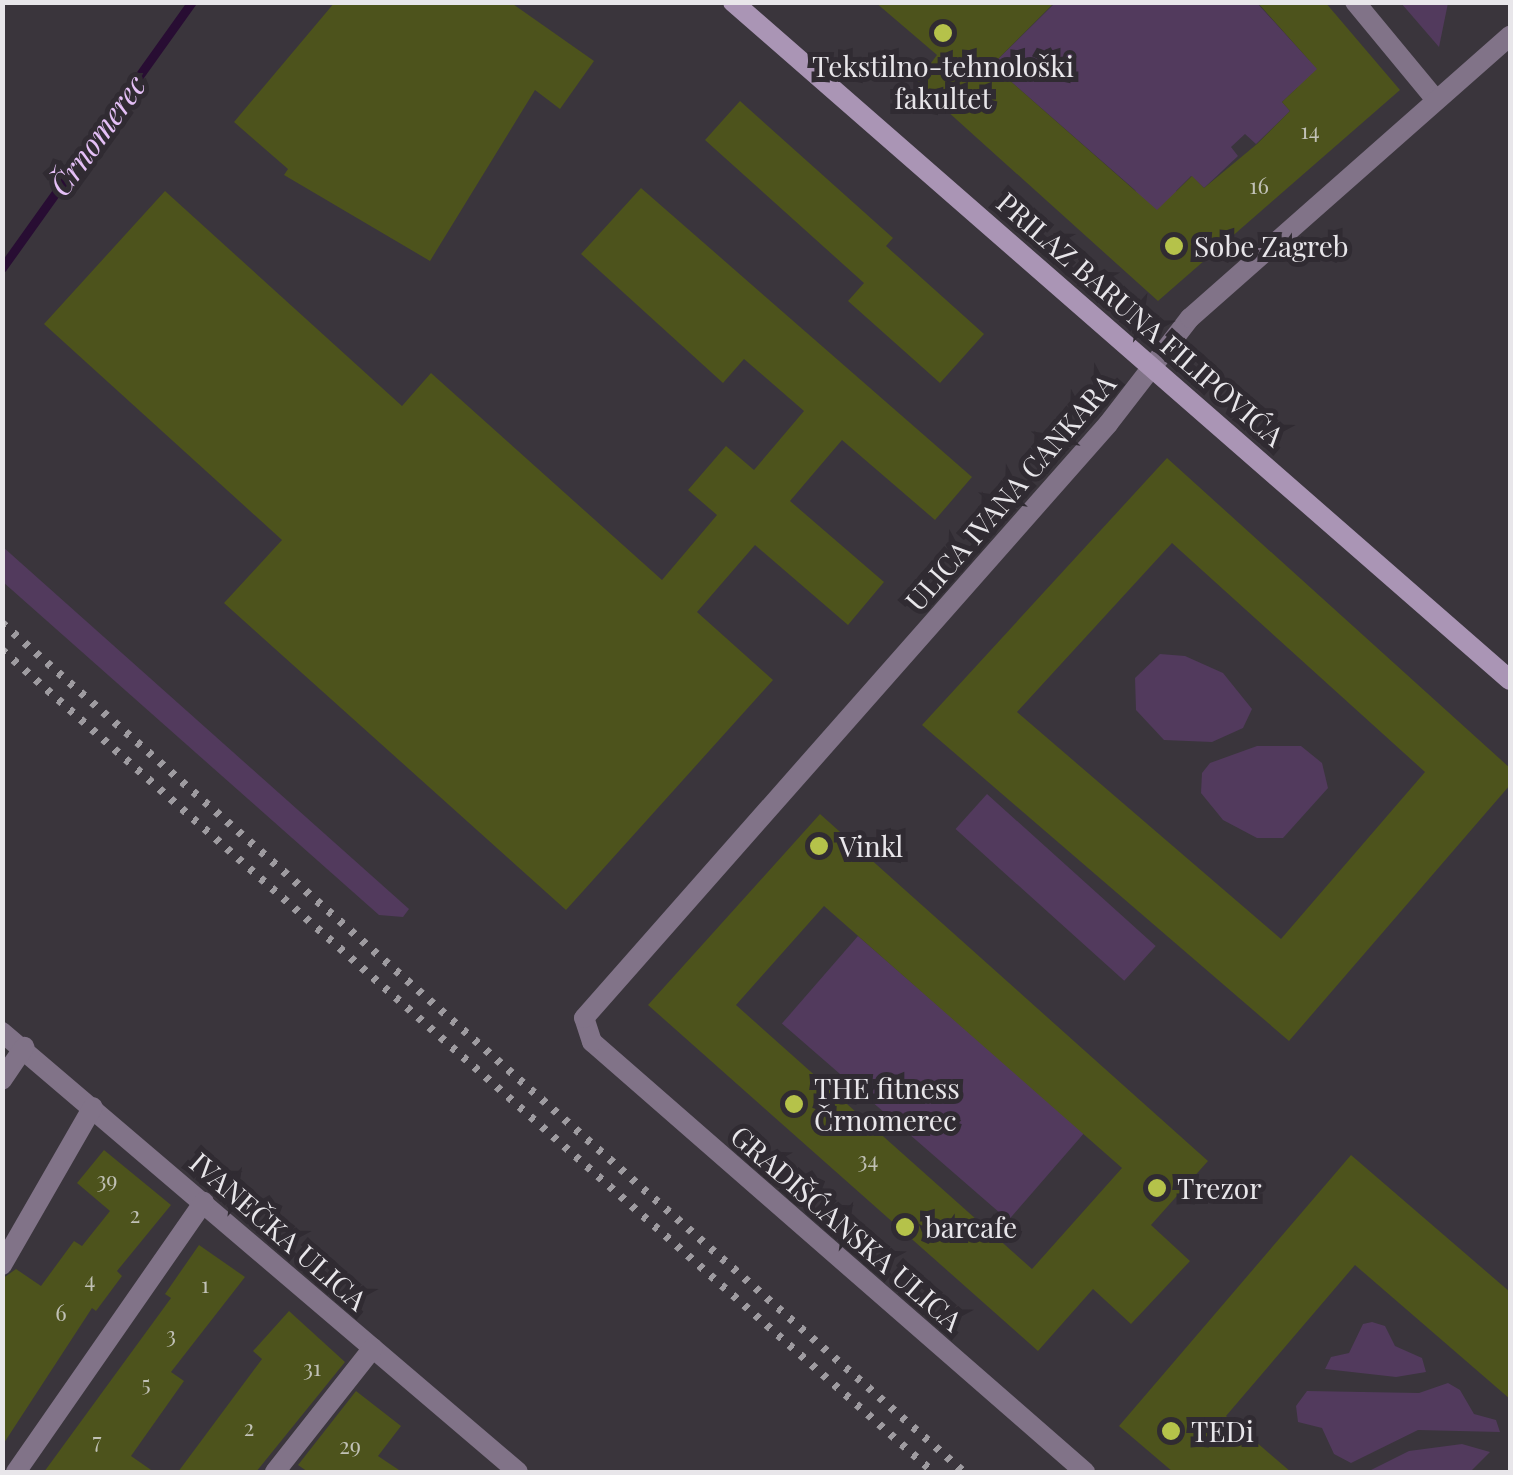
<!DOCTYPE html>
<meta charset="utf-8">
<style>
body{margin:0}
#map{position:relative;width:1513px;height:1475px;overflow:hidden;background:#3a353c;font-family:"Playfair Display",serif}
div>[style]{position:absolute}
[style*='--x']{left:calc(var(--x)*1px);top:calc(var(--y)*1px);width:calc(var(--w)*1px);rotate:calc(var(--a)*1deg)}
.green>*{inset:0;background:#523a5d;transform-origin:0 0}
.stream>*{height:9px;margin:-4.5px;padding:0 4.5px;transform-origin:4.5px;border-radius:4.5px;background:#280d33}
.building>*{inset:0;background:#4d531c}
.street>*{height:20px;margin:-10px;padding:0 10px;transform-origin:10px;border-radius:10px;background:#817388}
.secondary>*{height:20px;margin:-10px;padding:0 10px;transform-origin:10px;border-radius:10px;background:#aa95b5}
.rail>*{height:8px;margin-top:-4px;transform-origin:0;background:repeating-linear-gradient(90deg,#9e9ba0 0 5px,transparent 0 15px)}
.dots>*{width:28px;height:28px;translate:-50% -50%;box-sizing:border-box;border:5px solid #302b32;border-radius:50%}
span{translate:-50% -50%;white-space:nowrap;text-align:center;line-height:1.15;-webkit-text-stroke:10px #302b32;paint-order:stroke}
.number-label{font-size:22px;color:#c1c1b6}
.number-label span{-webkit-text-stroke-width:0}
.poi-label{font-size:28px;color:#e8e6ea}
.left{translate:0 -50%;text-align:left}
.street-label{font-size:28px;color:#e8e6ea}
.water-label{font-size:30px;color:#e5c0f7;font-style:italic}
.frame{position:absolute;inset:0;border:5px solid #e8e6ea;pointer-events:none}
</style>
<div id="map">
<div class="green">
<i style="clip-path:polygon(1256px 2px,1309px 60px,1332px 71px,1297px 88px,1282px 102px,1290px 111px,1256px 144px,1245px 134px,1231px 147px,1238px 156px,1204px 188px,1191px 176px,1176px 191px,1183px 199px,1154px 226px,1135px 190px,992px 65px,1055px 3px)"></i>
<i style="clip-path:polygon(1401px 3px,1448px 3px,1439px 47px)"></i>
<i style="clip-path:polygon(3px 547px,409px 909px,403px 917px,379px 915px,3px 582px)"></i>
<i style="clip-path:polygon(1160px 654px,1185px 656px,1223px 673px,1252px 709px,1243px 728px,1212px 742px,1164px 740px,1136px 710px,1135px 678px)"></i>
<i style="clip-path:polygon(1257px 746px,1301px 746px,1322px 763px,1328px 788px,1283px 838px,1257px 838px,1223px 820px,1201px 793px,1202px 773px,1210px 763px)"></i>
<i style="left:987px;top:794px;width:227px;height:47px;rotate:42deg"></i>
<i style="left:858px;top:936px;width:300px;height:116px;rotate:41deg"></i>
<i style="clip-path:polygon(1372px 1322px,1385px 1326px,1395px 1346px,1422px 1358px,1426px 1372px,1396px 1377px,1325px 1369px,1331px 1357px,1349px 1353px,1363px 1324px)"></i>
<i style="clip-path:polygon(1448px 1383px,1460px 1390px,1474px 1414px,1496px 1420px,1500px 1432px,1418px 1430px,1351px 1463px,1334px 1454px,1322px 1428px,1298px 1422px,1296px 1406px,1307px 1391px,1419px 1393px)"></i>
<i style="clip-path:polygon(1462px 1444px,1490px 1452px,1470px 1472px,1367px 1472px,1409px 1451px)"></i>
</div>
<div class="stream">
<i style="--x:2;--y:268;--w:327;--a:-54.5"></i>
</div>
<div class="building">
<i style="clip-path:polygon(335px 2px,510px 2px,594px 61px,560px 109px,535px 90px,430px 261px,284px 175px,288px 169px,234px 122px)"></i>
<i style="clip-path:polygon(875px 2px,1055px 2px,992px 65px,1157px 210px,1192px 176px,1204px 188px,1257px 144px,1290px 111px,1282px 102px,1317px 69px,1257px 2px,1325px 2px,1400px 90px,1158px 301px,916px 83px,937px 55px)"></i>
<i style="clip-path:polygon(740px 101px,893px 238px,886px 246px,984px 334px,940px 383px,848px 301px,864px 283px,705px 140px)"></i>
<i style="clip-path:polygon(641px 188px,972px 477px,935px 520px,842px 440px,790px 501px,884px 582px,848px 625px,755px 545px,697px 612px,773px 680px,566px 910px,224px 603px,282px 540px,44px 324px,165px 191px,402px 406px,431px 373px,662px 580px,717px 515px,688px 490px,726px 446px,754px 470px,804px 411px,744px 359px,723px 383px,581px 254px)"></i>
<i style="clip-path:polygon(evenodd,1167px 458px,1510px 768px,1510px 785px,1289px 1041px,922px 725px,1167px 458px,1172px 543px,1425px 772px,1281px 939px,1017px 712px,1172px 543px)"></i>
<i style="clip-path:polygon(evenodd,820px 814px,1208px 1161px,1151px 1225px,1190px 1261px,1131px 1324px,1093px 1289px,1038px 1351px,648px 1005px,820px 814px,824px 906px,1122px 1168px,1032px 1269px,736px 1005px,824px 906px)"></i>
<i style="clip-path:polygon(104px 1150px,171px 1205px,117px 1271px,122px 1276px,96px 1311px,92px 1308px,2px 1446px,2px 1279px,16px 1269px,41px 1286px,74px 1241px,82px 1246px,110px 1211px,77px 1183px)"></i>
<i style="clip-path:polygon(1351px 1155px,1510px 1292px,1510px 1399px,1355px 1265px,1226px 1416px,1291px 1472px,1173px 1472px,1119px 1426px)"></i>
<i style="clip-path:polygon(199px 1245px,245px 1277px,171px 1372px,184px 1381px,131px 1456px,154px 1472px,44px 1472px,171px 1298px,165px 1294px)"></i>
<i style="clip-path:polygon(289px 1311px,345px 1362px,256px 1472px,178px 1472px,262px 1359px,253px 1351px)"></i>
<i style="clip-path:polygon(356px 1391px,401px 1426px,378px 1456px,402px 1472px,308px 1472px,298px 1465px)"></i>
</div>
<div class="street">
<i style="--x:1355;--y:2;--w:127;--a:50.4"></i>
<i style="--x:2;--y:1032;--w:678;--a:40.45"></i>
<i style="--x:2;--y:1080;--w:40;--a:-56"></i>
<i style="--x:2;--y:1265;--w:182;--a:-60.1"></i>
<i style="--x:16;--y:1472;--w:329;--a:-55.2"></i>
<i style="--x:275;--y:1472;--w:158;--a:-51.7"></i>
<i style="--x:1085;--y:1472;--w:654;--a:-138.9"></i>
<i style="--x:592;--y:1042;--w:25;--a:-108"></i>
<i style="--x:584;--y:1018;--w:792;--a:-48.58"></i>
<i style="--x:1108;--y:424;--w:134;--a:-52.3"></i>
<i style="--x:1190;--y:318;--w:427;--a:-41.4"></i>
</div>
<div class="secondary">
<i style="--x:733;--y:2;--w:1031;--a:41.11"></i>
</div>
<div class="rail">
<i style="--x:2;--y:623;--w:1283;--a:41.43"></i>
<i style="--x:2;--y:650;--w:1242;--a:41.44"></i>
</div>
<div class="dots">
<i style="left:943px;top:33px;background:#b5c24a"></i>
<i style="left:1174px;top:246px;background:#b5c24a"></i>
<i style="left:819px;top:846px;background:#b5c24a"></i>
<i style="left:794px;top:1104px;background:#b5c24a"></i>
<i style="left:1157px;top:1188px;background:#b5c24a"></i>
<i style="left:905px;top:1227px;background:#b5c24a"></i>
<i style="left:1171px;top:1431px;background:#b5c24a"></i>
</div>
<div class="number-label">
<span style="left:1310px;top:131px">14</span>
<span style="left:1259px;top:186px">16</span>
<span style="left:868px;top:1160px">34</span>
<span style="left:107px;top:1180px">39</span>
<span style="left:135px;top:1215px">2</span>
<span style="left:90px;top:1280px">4</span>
<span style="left:205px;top:1285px">1</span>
<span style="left:61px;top:1313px">6</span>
<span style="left:171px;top:1335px">3</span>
<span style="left:312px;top:1368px">31</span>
<span style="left:146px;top:1384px">5</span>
<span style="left:249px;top:1428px">2</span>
<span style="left:97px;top:1441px">7</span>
<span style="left:350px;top:1446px">29</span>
</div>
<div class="poi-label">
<span style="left:943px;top:82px">Tekstilno-tehnološki<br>fakultet</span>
<span class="left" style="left:1194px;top:246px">Sobe Zagreb</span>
<span class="left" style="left:839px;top:846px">Vinkl</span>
<span class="left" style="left:814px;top:1104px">THE fitness<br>Črnomerec</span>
<span class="left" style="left:1177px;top:1188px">Trezor</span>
<span class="left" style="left:925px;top:1227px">barcafe</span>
<span class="left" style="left:1191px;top:1431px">TEDi</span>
</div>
<div class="street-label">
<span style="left:1141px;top:319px;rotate:41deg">PRILAZ BARUNA FILIPOVIĆA</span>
<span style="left:1010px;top:492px;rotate:-49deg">ULICA IVANA CANKARA</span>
<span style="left:847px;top:1228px;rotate:41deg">GRADIŠĆANSKA ULICA</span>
<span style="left:279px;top:1231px;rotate:41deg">IVANEČKA ULICA</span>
</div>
<div class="water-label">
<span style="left:97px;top:135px;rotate:-54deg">Črnomerec</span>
</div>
<div class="frame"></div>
</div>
